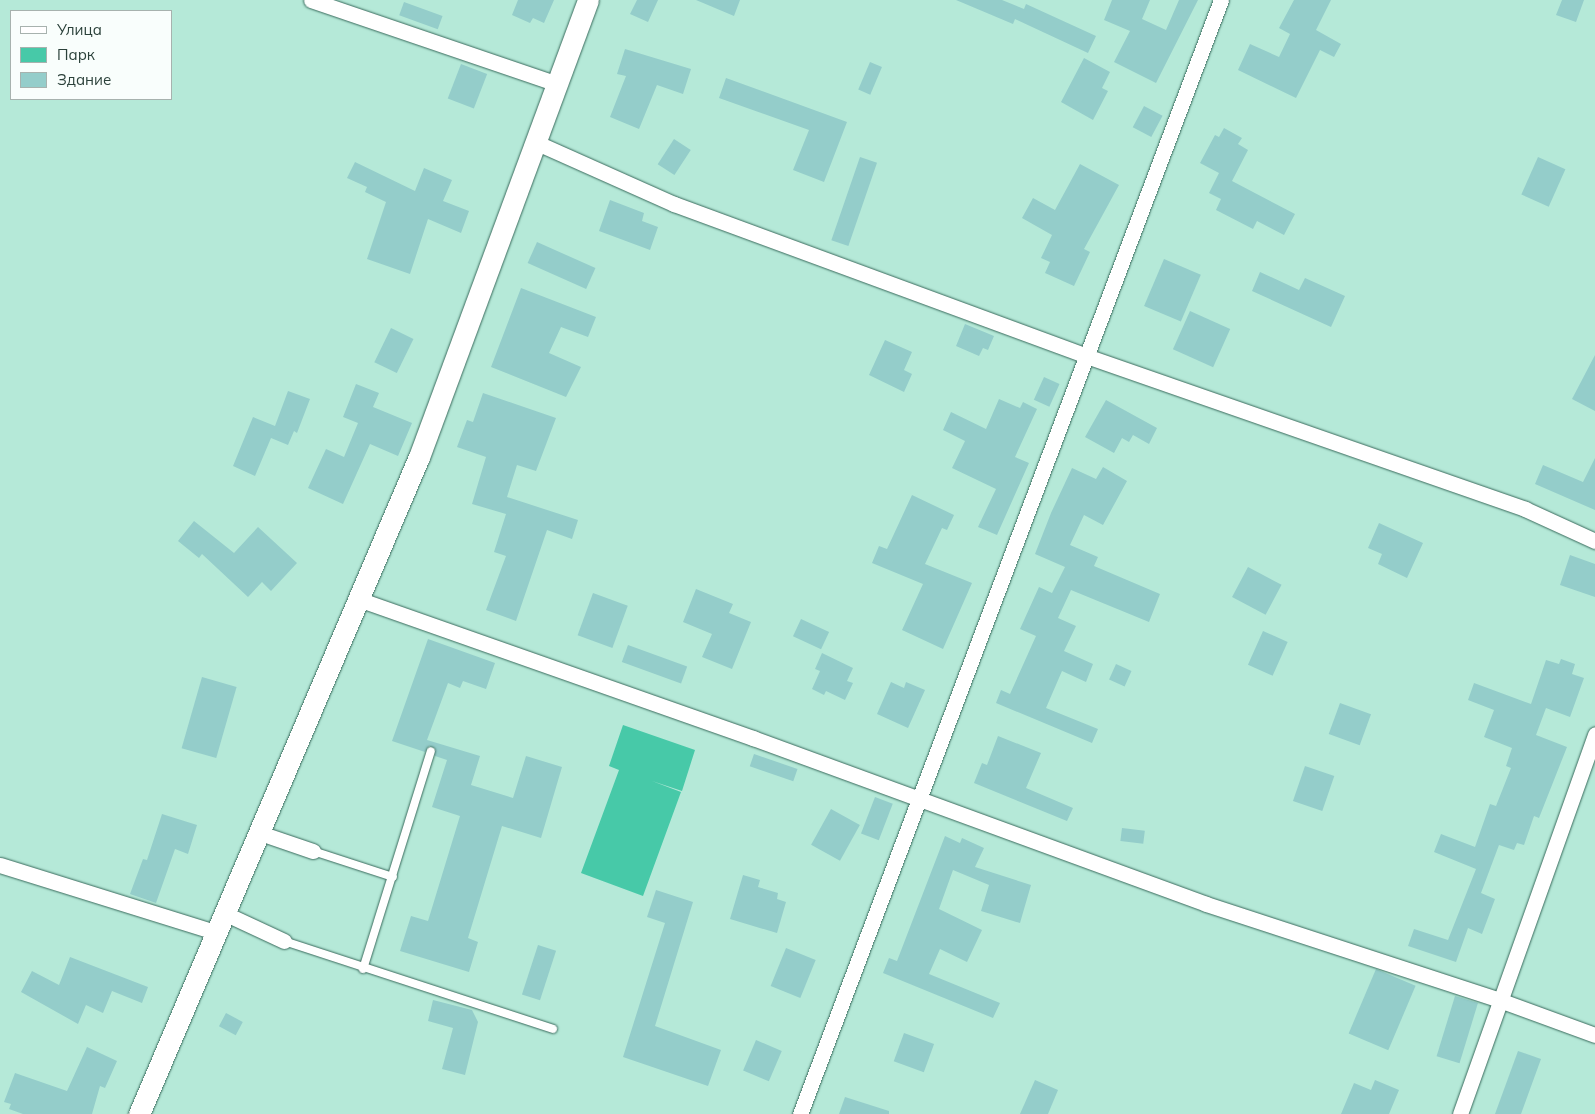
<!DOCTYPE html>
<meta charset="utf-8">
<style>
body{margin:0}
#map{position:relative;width:1595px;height:1114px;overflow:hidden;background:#b5e9d8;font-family:Mulish,sans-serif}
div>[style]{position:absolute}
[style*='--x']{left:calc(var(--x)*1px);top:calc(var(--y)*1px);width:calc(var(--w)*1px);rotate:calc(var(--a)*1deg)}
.green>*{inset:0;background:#47c9a8}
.building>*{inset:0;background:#94cdca;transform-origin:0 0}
.roads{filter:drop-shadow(0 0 1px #396a5c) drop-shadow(0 0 1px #396a5c)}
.lane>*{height:8px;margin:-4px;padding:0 4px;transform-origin:4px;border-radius:4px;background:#fff}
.street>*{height:15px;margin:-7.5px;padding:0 7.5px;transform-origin:7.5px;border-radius:7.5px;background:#fff}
.secondary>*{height:21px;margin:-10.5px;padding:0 10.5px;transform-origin:10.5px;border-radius:10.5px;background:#fff}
span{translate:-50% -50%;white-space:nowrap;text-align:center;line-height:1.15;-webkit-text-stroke:4px #f9fefc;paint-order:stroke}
.legend{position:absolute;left:10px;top:10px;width:162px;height:90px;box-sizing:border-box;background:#f9fefc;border:1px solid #a7b2ae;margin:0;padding:6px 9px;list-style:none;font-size:15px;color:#2b413a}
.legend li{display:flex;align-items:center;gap:10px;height:25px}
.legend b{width:25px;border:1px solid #a7b2ae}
</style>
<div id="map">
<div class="green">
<i style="clip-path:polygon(623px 725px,695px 750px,682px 791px,652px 781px,681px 792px,643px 896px,581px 873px,619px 770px,609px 766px)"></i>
</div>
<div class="building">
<i style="clip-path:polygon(518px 0,554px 0,544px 23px,533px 18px,530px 23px,512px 15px)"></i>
<i style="clip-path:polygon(637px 0,658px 0,648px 22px,630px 14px)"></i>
<i style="clip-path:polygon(696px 0,740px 0,734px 16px)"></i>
<i style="clip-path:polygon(956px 0,1002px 0,1024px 9px,1026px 4px,1096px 36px,1088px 53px,1015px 19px,1013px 24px)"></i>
<i style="clip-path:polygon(1112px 0,1150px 0,1142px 19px,1166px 30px,1179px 0,1198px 0,1156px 83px,1114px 62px,1130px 31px,1104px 20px)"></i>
<i style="clip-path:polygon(1294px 0,1331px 0,1316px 30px,1341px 44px,1334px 57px,1320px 50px,1296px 98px,1238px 70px,1250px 44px,1279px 57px,1290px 34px,1279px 28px)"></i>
<i style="clip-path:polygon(1562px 0,1584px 0,1576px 22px,1556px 15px)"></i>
<i style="left:404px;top:2px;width:41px;height:14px;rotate:20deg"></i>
<i style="clip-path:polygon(625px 49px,691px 69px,683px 94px,657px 85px,639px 129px,610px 117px,626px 76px,617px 74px)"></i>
<i style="clip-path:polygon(1084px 58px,1110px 72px,1102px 88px,1108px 91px,1093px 120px,1061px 102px)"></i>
<i style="left:870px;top:62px;width:13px;height:30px;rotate:23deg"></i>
<i style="left:461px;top:64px;width:28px;height:37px;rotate:21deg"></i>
<i style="clip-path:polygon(726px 78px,847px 122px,824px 182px,793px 170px,809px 130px,719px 98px)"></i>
<i style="left:1144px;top:106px;width:21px;height:24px;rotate:28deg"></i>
<i style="clip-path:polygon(1224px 128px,1242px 138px,1238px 144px,1248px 150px,1232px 181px,1295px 214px,1284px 235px,1257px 221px,1253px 229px,1216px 210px,1221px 199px,1209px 193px,1219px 173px,1200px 163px,1215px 135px,1219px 137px)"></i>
<i style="left:674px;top:139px;width:20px;height:30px;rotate:33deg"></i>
<i style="left:860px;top:157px;width:18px;height:88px;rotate:19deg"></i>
<i style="left:1538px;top:157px;width:30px;height:41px;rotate:24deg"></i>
<i style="clip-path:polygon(355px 162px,415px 191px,424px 168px,452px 180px,443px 201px,469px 211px,461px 233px,428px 219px,410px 274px,367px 259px,386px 202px,365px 192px,367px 187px,347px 178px)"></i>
<i style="clip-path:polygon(1080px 164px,1119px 185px,1084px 249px,1090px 252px,1074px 286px,1045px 273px,1050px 262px,1041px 258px,1052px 235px,1022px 218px,1033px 198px,1055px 210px)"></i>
<i style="clip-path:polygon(610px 200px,644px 213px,642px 221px,658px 227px,650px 250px,599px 231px)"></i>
<i style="left:537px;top:242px;width:64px;height:23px;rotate:24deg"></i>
<i style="left:1164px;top:259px;width:40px;height:51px;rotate:23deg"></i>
<i style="clip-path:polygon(1260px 272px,1299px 290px,1305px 278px,1345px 296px,1331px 327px,1252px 291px)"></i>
<i style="clip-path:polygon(521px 288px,596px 317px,588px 337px,561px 327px,549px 353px,581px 367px,566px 397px,491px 367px)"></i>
<i style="left:1190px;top:311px;width:44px;height:42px;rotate:24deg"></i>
<i style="clip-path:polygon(965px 324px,994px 336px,988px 350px,983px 348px,979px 356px,956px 346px)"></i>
<i style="left:391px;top:328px;width:25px;height:38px;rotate:26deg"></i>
<i style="clip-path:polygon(885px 340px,912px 352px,904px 370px,912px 374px,904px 392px,869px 375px)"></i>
<i style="clip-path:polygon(1595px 355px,1595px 411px,1572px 399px)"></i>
<i style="left:1044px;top:377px;width:17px;height:25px;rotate:24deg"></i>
<i style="clip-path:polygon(356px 384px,379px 393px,373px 407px,412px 423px,398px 456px,370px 444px,343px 504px,308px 488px,326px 449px,344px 457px,358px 423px,343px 417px)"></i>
<i style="clip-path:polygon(288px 391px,310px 399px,297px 433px,294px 431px,288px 445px,271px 438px,255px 476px,233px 466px,253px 417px,275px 426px)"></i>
<i style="clip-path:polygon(483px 393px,556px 418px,536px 471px,517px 465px,507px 497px,578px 520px,572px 539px,547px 530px,516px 621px,486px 610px,506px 556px,494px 552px,506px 514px,472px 504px,486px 457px,457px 447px,467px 420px,473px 422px)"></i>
<i style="clip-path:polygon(999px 399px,1020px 408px,1023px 402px,1037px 409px,1015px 457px,1029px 463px,997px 535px,978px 527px,996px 489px,952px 468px,965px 441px,943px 430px,951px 412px,986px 429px)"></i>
<i style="clip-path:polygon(1106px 400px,1157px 428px,1149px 444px,1133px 435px,1129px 442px,1122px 438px,1114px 453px,1085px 437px)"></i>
<i style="clip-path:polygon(1595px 458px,1595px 510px,1535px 484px,1543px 465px,1583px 482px)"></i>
<i style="clip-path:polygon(1103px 467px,1127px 481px,1103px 525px,1084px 515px,1070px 545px,1098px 557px,1094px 566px,1160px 594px,1149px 622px,1071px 590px,1058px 618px,1076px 626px,1064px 651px,1093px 664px,1086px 682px,1062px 671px,1046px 708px,1098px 729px,1092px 743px,996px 703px,1001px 690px,1010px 694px,1036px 636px,1020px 629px,1039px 587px,1052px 593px,1065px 567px,1035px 554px,1051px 513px,1072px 468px,1096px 479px)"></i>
<i style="clip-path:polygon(912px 495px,954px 515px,947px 530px,942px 528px,925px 564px,972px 583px,943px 649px,902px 630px,923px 584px,872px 563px,879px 546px,887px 549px)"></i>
<i style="clip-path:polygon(194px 521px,234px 553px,258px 527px,297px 563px,271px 591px,262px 582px,248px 597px,202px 554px,199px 558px,178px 541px)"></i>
<i style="clip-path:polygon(1379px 523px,1423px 543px,1407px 578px,1378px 564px,1382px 554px,1368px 548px)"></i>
<i style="clip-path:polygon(1570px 555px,1595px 564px,1595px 597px,1560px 585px)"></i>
<i style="left:1248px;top:567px;width:38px;height:34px;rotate:28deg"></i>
<i style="clip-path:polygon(696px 589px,733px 604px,729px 613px,751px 622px,732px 669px,702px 657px,712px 634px,683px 622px)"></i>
<i style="left:593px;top:593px;width:37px;height:45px;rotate:20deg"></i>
<i style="left:801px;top:619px;width:31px;height:19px;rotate:25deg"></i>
<i style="left:1263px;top:631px;width:27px;height:37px;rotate:24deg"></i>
<i style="clip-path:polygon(428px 639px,495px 663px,486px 689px,463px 681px,460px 688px,448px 683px,427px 740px,480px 756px,471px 785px,513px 798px,526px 756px,562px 767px,541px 838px,502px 826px,468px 938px,478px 942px,469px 972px,400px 951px,411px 916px,428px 921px,460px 816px,432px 807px,447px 760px,435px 756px,435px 748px,429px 746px,425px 752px,392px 741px)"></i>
<i style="left:628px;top:645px;width:63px;height:18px;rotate:20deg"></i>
<i style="clip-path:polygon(822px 653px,853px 668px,847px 681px,853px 683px,845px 700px,826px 691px,824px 695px,812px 689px,820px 671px,815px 669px)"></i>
<i style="clip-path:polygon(1561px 659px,1575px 664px,1572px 674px,1584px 678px,1570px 717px,1546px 708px,1536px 735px,1567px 747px,1539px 818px,1534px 816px,1524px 845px,1517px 843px,1514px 850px,1499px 845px,1481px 893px,1495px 899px,1482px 934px,1468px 928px,1456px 962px,1408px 946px,1414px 929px,1448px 940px,1476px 869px,1434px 852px,1441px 834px,1475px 847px,1490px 804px,1496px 806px,1511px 768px,1506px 766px,1512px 748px,1484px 737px,1494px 710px,1468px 700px,1474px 683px,1531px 704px,1546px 660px,1559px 664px)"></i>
<i style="left:1116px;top:664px;width:17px;height:17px;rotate:24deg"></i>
<i style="left:202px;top:677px;width:36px;height:74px;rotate:16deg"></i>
<i style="clip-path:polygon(891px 682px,904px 688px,906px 682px,925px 690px,908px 728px,877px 714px)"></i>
<i style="left:1340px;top:703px;width:33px;height:33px;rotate:20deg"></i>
<i style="clip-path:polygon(998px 736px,1041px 753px,1026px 788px,1073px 808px,1067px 821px,974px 783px,982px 763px,987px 765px)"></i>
<i style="left:754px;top:754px;width:46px;height:13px;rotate:19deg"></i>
<i style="left:1305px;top:766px;width:31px;height:37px;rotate:19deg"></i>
<i style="left:875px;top:797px;width:19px;height:39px;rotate:21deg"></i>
<i style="left:831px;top:809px;width:33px;height:41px;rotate:29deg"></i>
<i style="clip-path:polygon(162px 814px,197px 825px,188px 854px,175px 849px,156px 903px,130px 894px,143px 859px,147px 860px)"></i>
<i style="left:1122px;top:828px;width:23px;height:13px;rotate:7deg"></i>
<i style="clip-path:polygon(945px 836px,960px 843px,962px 838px,984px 848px,975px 867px,1031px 885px,1020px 923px,981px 911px,989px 885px,953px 870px,939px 909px,982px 930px,967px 962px,940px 949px,929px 974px,1000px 1003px,993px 1018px,883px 973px,889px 958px,897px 961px)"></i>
<i style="clip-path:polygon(743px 875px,760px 880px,758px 887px,778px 893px,777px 899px,786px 902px,777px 933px,730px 919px)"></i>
<i style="clip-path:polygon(656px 890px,693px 902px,655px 1026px,721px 1050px,708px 1086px,623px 1057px,665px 923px,647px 917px)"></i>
<i style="left:538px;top:945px;width:19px;height:52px;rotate:18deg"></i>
<i style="left:786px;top:948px;width:32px;height:41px;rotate:22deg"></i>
<i style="clip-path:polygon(70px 957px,148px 987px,142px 1003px,112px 991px,103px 1013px,86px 1005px,78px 1024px,21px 992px,32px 971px,59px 985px)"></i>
<i style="left:1376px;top:969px;width:43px;height:70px;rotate:23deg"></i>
<i style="left:1455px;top:996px;width:24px;height:63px;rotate:17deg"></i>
<i style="clip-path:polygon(433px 1000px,472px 1010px,478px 1022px,465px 1075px,442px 1069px,453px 1028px,428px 1021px)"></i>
<i style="left:226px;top:1013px;width:19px;height:15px;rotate:28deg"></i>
<i style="left:904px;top:1033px;width:32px;height:30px;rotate:20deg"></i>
<i style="left:756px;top:1040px;width:28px;height:33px;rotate:23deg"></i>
<i style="clip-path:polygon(87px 1047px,117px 1061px,105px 1088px,100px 1086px,92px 1114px,23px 1114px,9px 1109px,11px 1104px,4px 1102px,15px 1073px,67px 1091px)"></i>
<i style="clip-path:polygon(1518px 1051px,1541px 1059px,1521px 1114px,1495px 1114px)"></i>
<i style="clip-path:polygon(1035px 1080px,1058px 1090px,1048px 1114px,1020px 1114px)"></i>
<i style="clip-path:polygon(1375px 1080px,1399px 1090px,1389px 1114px,1341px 1114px,1354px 1083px,1371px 1090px)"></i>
<i style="clip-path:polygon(845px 1097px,889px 1111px,889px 1114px,839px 1114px)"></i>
</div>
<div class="roads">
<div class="lane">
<i style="--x:313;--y:851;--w:84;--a:18"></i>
<i style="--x:284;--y:941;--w:283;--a:18.1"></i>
<i style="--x:363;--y:969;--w:228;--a:-72.7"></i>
</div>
<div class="street">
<i style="--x:311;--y:0;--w:261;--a:18.8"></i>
<i style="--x:537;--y:143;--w:150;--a:24"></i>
<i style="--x:674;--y:204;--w:442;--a:20.2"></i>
<i style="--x:1089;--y:357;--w:462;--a:19.2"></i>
<i style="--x:1525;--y:509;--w:77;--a:24.6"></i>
<i style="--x:358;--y:599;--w:419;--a:19.4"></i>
<i style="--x:753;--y:738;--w:482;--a:20.1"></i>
<i style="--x:1206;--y:904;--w:311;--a:18.1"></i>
<i style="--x:1502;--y:1001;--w:99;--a:20.1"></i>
<i style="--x:260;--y:833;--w:56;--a:18.8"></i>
<i style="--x:0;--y:865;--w:228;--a:17.3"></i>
<i style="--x:226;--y:914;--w:64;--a:25"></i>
<i style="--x:800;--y:1114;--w:1191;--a:-69.3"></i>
<i style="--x:1460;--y:1114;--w:403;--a:-70.4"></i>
</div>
<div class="secondary">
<i style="--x:139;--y:1114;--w:714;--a:-66.92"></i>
<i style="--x:419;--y:457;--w:487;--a:-69.7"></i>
</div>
</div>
<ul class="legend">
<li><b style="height:6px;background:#fff"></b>Улица</li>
<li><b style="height:14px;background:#47c9a8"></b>Парк</li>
<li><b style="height:14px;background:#94cdca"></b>Здание</li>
</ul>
</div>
